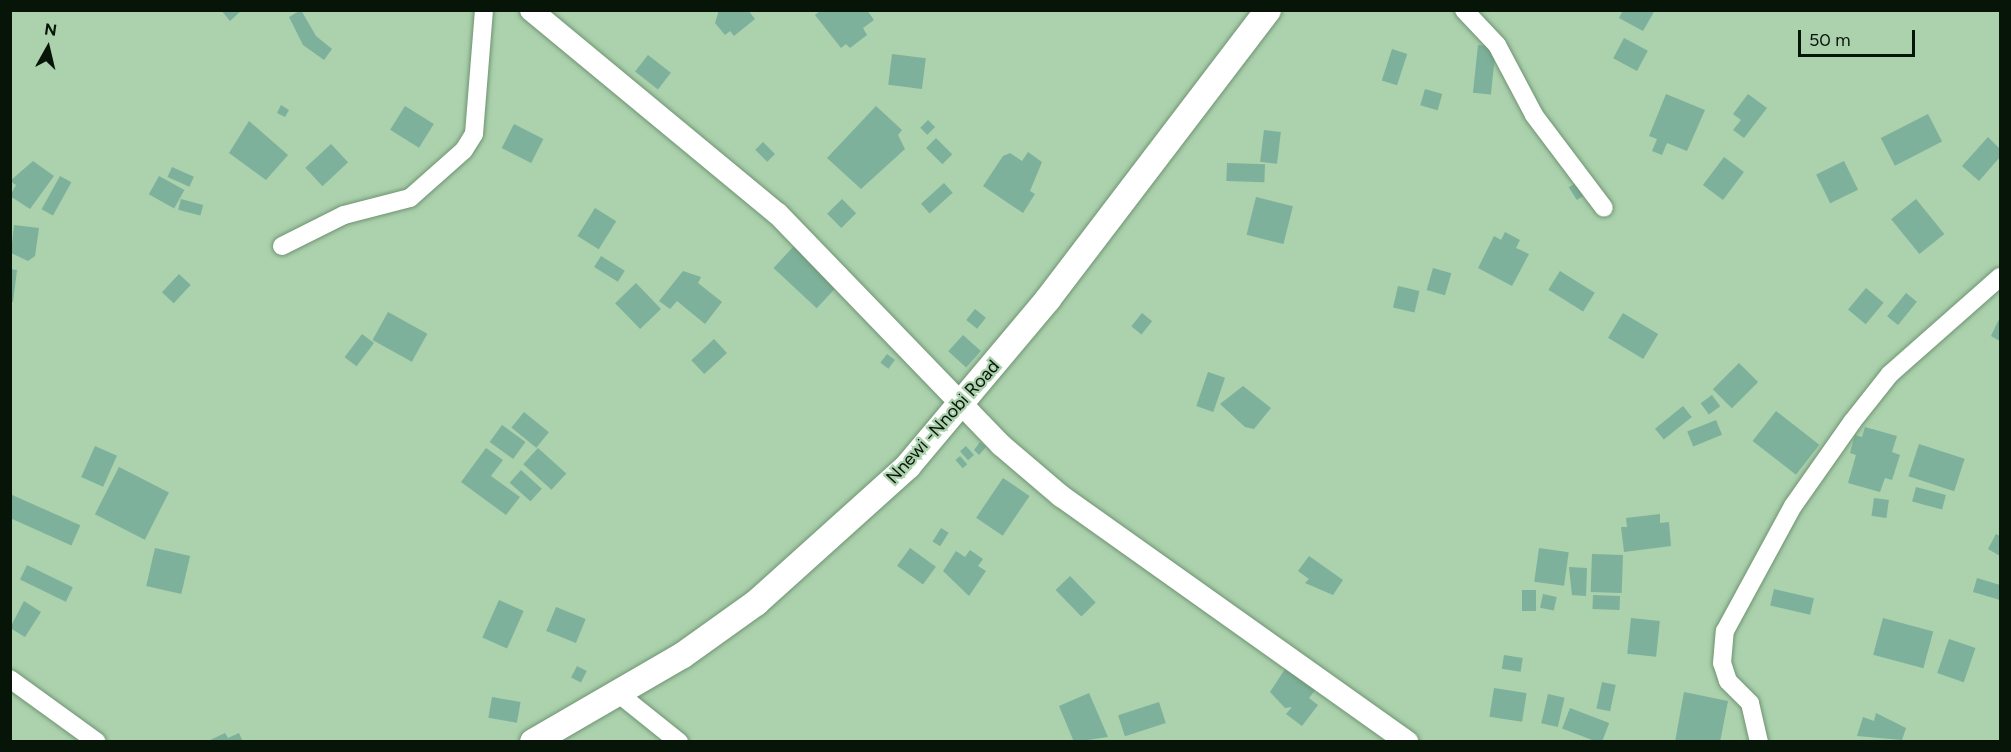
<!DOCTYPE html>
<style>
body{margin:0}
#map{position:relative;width:2011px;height:752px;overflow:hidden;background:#abd1ad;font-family:Figtree,sans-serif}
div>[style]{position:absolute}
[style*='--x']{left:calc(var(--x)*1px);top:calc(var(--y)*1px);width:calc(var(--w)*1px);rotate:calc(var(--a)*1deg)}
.building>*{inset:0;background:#7db19b;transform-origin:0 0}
.roads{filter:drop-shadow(0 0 2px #6f9371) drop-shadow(0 0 2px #6f9371)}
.minor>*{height:18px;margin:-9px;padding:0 9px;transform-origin:9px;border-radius:9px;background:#fff}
.tertiary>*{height:22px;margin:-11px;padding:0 11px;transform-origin:11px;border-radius:11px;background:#fff}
.secondary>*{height:26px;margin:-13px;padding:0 13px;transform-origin:13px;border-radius:13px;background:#fff}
span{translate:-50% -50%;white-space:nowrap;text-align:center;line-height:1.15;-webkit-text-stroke:4.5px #abd1ad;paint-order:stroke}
.street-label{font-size:18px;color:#071508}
.frame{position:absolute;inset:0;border:12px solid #071508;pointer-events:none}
.north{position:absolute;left:18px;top:18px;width:60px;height:60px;-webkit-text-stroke:4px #abd1ad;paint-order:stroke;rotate:8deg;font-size:16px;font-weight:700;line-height:24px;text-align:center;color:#071508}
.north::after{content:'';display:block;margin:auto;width:21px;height:27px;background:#071508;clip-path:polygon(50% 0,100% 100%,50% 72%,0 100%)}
.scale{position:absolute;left:1798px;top:30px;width:117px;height:27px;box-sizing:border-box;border:3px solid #071508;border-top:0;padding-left:8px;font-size:18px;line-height:21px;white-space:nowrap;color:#071508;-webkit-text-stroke:4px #abd1ad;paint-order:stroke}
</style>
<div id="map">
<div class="building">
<i style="clip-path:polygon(221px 10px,242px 10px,230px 21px)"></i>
<i style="clip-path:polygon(301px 10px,316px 36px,332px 49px,324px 60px,303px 45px,289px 17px)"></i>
<i style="clip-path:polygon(719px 10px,748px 10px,755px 19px,734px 36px,730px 31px,725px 35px,715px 23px)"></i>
<i style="clip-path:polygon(821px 10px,867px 10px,874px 20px,863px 28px,867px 35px,850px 48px,846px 44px,841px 48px,815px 15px)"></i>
<i style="clip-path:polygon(1623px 10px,1655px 10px,1643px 31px,1619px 18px)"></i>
<i style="left:1624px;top:38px;width:27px;height:23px;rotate:28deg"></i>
<i style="left:1478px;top:45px;width:18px;height:48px;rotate:6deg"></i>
<i style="left:1392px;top:49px;width:16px;height:33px;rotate:18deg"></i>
<i style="left:892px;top:54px;width:34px;height:31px;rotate:7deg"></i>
<i style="left:648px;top:55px;width:29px;height:21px;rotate:38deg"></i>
<i style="left:1425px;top:89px;width:18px;height:17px;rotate:16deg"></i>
<i style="clip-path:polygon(1666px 94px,1705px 110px,1687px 151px,1667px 143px,1662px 155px,1652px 151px,1657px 139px,1649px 136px)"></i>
<i style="clip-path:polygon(1748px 94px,1767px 108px,1744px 138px,1733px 130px,1741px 120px,1733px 114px)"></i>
<i style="clip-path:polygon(281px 105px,289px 110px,285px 117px,277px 113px)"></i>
<i style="left:405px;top:106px;width:34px;height:28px;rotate:32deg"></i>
<i style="clip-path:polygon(876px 106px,902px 130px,898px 135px,905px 149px,861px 189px,827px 158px)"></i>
<i style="left:1928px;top:114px;width:31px;height:53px;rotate:63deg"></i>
<i style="left:928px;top:120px;width:10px;height:11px;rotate:45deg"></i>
<i style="clip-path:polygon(249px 121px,288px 155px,266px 180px,229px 153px)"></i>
<i style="left:514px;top:124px;width:33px;height:27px;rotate:27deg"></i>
<i style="left:1264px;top:130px;width:17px;height:32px;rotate:7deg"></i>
<i style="clip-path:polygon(1988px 137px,2000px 149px,2000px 157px,1979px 181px,1962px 166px)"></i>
<i style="left:936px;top:138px;width:23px;height:14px;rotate:45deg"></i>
<i style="left:763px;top:142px;width:17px;height:11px;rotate:45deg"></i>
<i style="left:331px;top:144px;width:25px;height:35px;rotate:47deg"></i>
<i style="clip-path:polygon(1028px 152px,1042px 162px,1030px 191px,1035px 194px,1023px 213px,983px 186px,1003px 156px,1010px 153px,1022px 161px)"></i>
<i style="left:1724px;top:157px;width:25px;height:35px;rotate:37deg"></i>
<i style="clip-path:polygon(33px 161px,54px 176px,30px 209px,10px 196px,16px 185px,10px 181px)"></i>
<i style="left:1844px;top:161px;width:32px;height:31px;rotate:64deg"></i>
<i style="left:1227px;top:163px;width:38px;height:18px;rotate:2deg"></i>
<i style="left:172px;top:167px;width:24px;height:11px;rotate:24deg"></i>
<i style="left:60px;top:176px;width:13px;height:38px;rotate:29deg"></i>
<i style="left:159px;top:176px;width:29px;height:21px;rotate:29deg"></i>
<i style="left:1579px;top:181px;width:15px;height:12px;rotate:58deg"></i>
<i style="left:944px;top:183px;width:13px;height:31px;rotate:48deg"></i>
<i style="left:1256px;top:197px;width:38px;height:39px;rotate:14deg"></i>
<i style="left:181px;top:199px;width:23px;height:11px;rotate:15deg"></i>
<i style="left:842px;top:199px;width:20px;height:21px;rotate:45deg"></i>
<i style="left:1916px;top:199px;width:45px;height:32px;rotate:51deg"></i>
<i style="left:595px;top:208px;width:25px;height:33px;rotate:32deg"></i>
<i style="clip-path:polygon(14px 225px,39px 228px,35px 256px,28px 261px,11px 253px)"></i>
<i style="clip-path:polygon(1505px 232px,1520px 240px,1516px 248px,1529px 254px,1512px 286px,1478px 268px,1494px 236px,1501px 240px)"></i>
<i style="left:794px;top:246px;width:59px;height:30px;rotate:43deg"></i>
<i style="left:601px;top:256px;width:28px;height:13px;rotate:32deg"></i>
<i style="left:1433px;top:268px;width:19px;height:23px;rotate:16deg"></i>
<i style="clip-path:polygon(10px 269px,17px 270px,13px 302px,10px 301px)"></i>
<i style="clip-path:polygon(683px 271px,701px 277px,698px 283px,722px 302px,705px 324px,677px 301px,670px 309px,659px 301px)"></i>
<i style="left:1560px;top:271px;width:41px;height:22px;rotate:32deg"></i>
<i style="left:179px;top:274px;width:16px;height:25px;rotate:43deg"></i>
<i style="left:636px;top:283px;width:36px;height:29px;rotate:46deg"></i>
<i style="left:1398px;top:286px;width:22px;height:22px;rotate:13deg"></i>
<i style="left:1866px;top:288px;width:23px;height:28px;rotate:40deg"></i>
<i style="left:1906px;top:293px;width:14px;height:30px;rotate:39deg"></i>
<i style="left:975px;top:309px;width:14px;height:14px;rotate:39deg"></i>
<i style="left:388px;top:312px;width:45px;height:32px;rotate:29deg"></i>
<i style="left:1142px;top:313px;width:13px;height:17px;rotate:39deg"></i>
<i style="left:1623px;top:313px;width:41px;height:29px;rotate:31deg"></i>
<i style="clip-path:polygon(2000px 317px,2000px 341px,1991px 336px)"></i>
<i style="left:362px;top:334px;width:15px;height:29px;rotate:37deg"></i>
<i style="left:963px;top:335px;width:24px;height:22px;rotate:42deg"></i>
<i style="left:714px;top:339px;width:19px;height:31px;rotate:47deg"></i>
<i style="left:887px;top:354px;width:10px;height:11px;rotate:37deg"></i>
<i style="left:1739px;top:363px;width:27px;height:37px;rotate:45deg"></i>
<i style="left:1208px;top:372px;width:18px;height:36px;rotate:19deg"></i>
<i style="clip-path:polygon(1243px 386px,1271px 408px,1254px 429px,1245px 427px,1220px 404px)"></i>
<i style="left:1712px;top:395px;width:14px;height:14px;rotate:54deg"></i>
<i style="left:1683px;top:406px;width:14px;height:36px;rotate:51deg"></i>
<i style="left:1776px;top:411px;width:55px;height:38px;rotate:38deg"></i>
<i style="left:524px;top:412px;width:32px;height:20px;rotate:39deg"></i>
<i style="left:1716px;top:420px;width:16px;height:31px;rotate:68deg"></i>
<i style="left:502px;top:425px;width:29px;height:21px;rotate:36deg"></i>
<i style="clip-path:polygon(1865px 427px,1897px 436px,1892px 452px,1900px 455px,1892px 480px,1885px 478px,1880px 492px,1848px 483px,1856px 455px,1850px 453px,1855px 435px,1862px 437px)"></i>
<i style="clip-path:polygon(980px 442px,986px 447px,979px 455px,974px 450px)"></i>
<i style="left:1919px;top:444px;width:48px;height:34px;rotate:18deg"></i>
<i style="left:95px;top:446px;width:24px;height:34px;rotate:24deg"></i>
<i style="left:966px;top:446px;width:12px;height:8px;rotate:48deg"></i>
<i style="clip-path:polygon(486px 448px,503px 460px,491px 476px,520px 497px,506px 515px,461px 482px)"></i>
<i style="left:538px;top:448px;width:38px;height:22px;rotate:42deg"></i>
<i style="left:960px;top:456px;width:11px;height:6px;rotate:49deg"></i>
<i style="left:119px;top:467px;width:56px;height:53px;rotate:27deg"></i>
<i style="left:521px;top:470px;width:28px;height:17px;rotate:42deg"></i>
<i style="left:1003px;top:478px;width:32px;height:48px;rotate:34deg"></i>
<i style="left:1916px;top:487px;width:31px;height:15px;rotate:15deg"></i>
<i style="left:10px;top:494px;width:77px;height:22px;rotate:24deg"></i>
<i style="left:1874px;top:498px;width:15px;height:18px;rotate:8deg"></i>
<i style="clip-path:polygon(1660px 514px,1660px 523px,1669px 522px,1671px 546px,1624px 552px,1621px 527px,1627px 527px,1626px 518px)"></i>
<i style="left:941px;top:528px;width:9px;height:16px;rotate:32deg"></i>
<i style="clip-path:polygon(1996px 534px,2000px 536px,2000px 556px,1988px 549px)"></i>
<i style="left:155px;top:548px;width:36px;height:39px;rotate:13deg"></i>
<i style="left:910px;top:548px;width:32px;height:22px;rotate:36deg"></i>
<i style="left:1539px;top:548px;width:30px;height:34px;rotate:8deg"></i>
<i style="clip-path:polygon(970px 550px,983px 559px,978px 566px,986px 571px,969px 596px,943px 571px,956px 551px,965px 557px)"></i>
<i style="left:1592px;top:554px;width:31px;height:38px;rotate:2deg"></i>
<i style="clip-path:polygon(1309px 556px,1343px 580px,1333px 595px,1305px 583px,1309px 579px,1298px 571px)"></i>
<i style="left:27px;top:565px;width:51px;height:16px;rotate:26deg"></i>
<i style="clip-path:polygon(1569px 567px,1587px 568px,1586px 596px,1572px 595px)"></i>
<i style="left:1070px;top:576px;width:37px;height:20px;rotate:46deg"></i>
<i style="clip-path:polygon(1977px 578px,2000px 585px,2000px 600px,1973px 592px)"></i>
<i style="left:1774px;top:589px;width:41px;height:17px;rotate:13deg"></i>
<i style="left:1522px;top:590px;width:14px;height:21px"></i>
<i style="left:1543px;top:594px;width:14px;height:14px;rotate:12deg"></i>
<i style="left:1593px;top:595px;width:27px;height:14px;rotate:2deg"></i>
<i style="left:499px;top:600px;width:27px;height:41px;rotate:24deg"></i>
<i style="clip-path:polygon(24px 601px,41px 612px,25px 637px,10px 628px)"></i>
<i style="left:556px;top:607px;width:32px;height:26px;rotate:22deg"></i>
<i style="left:1631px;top:618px;width:29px;height:36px;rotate:6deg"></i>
<i style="left:1883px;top:618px;width:52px;height:38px;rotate:15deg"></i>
<i style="left:1949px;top:639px;width:28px;height:36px;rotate:19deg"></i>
<i style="left:1504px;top:655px;width:19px;height:14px;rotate:9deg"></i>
<i style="left:577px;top:666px;width:11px;height:13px;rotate:27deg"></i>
<i style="clip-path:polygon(1285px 669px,1317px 688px,1309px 698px,1318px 705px,1302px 726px,1286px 714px,1292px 707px,1285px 708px,1270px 692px)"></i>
<i style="left:1602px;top:682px;width:14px;height:27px;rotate:12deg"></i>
<i style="left:1494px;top:688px;width:33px;height:29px;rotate:9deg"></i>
<i style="clip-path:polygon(1684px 692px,1728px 701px,1720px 742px,1675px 742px)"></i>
<i style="clip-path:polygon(1089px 693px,1108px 737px,1074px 742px,1059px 706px)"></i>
<i style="left:1548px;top:694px;width:17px;height:30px;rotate:13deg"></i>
<i style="left:492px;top:697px;width:29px;height:21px;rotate:10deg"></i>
<i style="left:1159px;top:702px;width:22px;height:43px;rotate:72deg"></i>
<i style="left:1570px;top:708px;width:42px;height:22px;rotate:21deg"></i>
<i style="clip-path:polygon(1876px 713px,1906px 728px,1902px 740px,1857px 736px,1863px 717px,1874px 721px)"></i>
<i style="clip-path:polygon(225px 733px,228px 738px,239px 733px,243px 742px,206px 742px)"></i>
</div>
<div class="roads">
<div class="minor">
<i style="--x:1464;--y:10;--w:48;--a:46.7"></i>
<i style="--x:1497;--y:45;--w:79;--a:62.1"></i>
<i style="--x:1534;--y:115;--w:116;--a:53"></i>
<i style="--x:282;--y:246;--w:69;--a:-26.6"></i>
<i style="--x:344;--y:215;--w:68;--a:-14.4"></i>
<i style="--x:410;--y:198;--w:72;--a:-41.6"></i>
<i style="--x:464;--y:150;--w:19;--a:-58"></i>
<i style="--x:474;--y:134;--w:124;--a:-85.4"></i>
<i style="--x:10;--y:679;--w:107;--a:35.9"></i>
<i style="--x:619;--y:694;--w:77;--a:38.7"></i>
<i style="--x:1759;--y:742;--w:40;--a:-103"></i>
<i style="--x:1750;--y:703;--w:31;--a:-135"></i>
<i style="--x:1728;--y:681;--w:19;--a:-108"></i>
<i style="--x:1722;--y:663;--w:32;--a:-85"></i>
<i style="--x:1725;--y:631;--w:142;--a:-61.5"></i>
<i style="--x:1793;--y:506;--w:103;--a:-54.9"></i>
<i style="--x:1852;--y:422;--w:61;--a:-51.6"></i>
<i style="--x:1890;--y:374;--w:147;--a:-41.4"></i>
</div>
<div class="tertiary">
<i style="--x:531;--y:10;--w:320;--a:39.6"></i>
<i style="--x:778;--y:214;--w:321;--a:46"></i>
<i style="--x:1001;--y:445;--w:79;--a:40.4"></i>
<i style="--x:1061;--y:496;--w:425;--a:35.4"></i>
</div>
<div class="secondary">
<i style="--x:533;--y:742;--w:173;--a:-30.1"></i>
<i style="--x:683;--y:655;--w:90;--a:-35.5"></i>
<i style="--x:756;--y:603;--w:205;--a:-42"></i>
<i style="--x:908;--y:466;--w:218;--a:-50"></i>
<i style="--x:1048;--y:299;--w:363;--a:-52.7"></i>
</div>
</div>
<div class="street-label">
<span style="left:943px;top:422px;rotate:-48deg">Nnewi -Nnobi Road</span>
</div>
<div class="frame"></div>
<div class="north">N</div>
<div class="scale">50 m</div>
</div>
